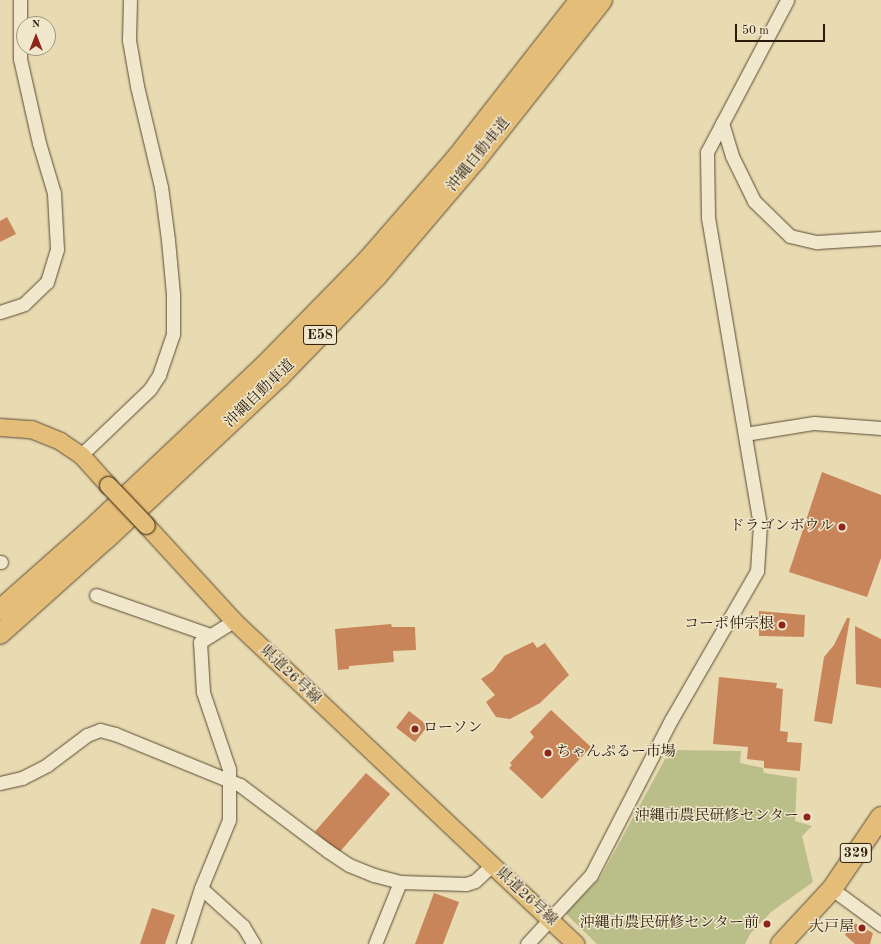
<!DOCTYPE html>
<meta charset="utf-8">
<style>
body{margin:0}
#map{position:relative;width:881px;height:944px;overflow:hidden;background:#e8dab1;font-family:"Old Standard TT","Noto Serif JP",serif}
div>[style]{position:absolute}
[style*='--x']{left:calc(var(--x)*1px);top:calc(var(--y)*1px);width:calc(var(--w)*1px);rotate:calc(var(--a)*1deg)}
.green>*{inset:0;background:#babe88}
.building>*{inset:0;background:#c9855a;transform-origin:0 0}
.roads{filter:drop-shadow(0 0 1px #5a4b33) drop-shadow(0 0 1px #5a4b33)}
.minor>*{height:13px;margin:-6.5px;padding:0 6.5px;transform-origin:6.5px;border-radius:6.5px;background:#f0e7cc}
.major>*{height:17px;margin:-8.5px;padding:0 8.5px;transform-origin:8.5px;border-radius:8.5px;background:#e4bd78}
.highway>*{height:20px;margin:-10px;padding:0 10px;transform-origin:10px;border-radius:10px;background:#e4bd78}
.bridges{filter:drop-shadow(0 0 1px #2b1b09) drop-shadow(0 0 1px #2b1b09)}
.major-bridge>*{height:17px;margin:-8.5px;padding:0 8.5px;transform-origin:8.5px;border-radius:8.5px;background:#e4bd78}
.dots>*{width:11px;height:11px;translate:-50% -50%;box-sizing:border-box;border:2px solid #f0e7cc;border-radius:50%}
span{translate:-50% -50%;white-space:nowrap;text-align:center;line-height:1.15;-webkit-text-stroke:3px #f0e7cc;paint-order:stroke}
.shield-label span{padding:1px 3px;background:#f0e7cc;border:1px solid;border-radius:3px;-webkit-text-stroke-width:0}
.shield-label{font-size:14px;color:#2b1b09;font-weight:700}
.street-label{font-size:15px;color:#2b1b09}
.poi-label{font-size:15px;color:#2b1b09}
.right{translate:-100% -50%;text-align:right}
.left{translate:0 -50%;text-align:left}
.north{position:absolute;left:16px;top:16px;width:40px;height:40px;box-sizing:border-box;background:#f0e7cc;border:1px solid #a1957e;border-radius:50%;rotate:0deg;font-size:11px;font-weight:700;line-height:16px;text-align:center;color:#2b1b09}
.north::after{content:'';display:block;margin:auto;width:14px;height:18px;background:#8f2418;clip-path:polygon(50% 0,100% 100%,50% 72%,0 100%)}
.scale{position:absolute;left:735px;top:24px;width:90px;height:18px;box-sizing:border-box;border:2px solid #2b1b09;border-top:0;padding-left:5px;font-size:12px;line-height:14px;white-space:nowrap;color:#2b1b09;-webkit-text-stroke:3px #f0e7cc;paint-order:stroke}
</style>
<div id="map">
<div class="green">
<i style="clip-path:polygon(670px 750px,741px 751px,740px 763px,763px 768px,764px 773px,797px 778px,795px 821px,812px 826px,802px 836px,813px 882px,771px 912px,750px 934px,745px 944px,597px 944px,565px 913px,600px 878px)"></i>
</div>
<div class="building">
<i style="clip-path:polygon(7px 217px,16px 234px,0 242px,0 221px)"></i>
<i style="clip-path:polygon(822px 472px,881px 495px,881px 558px,867px 597px,789px 572px)"></i>
<i style="clip-path:polygon(759px 611px,805px 615px,804px 637px,759px 636px)"></i>
<i style="clip-path:polygon(847px 618px,850px 618px,832px 724px,814px 721px,824px 657px,834px 645px)"></i>
<i style="clip-path:polygon(391px 624px,392px 627px,415px 627px,416px 650px,393px 651px,394px 662px,349px 666px,349px 669px,338px 670px,335px 629px)"></i>
<i style="clip-path:polygon(855px 626px,881px 639px,881px 688px,856px 684px)"></i>
<i style="clip-path:polygon(533px 642px,537px 648px,545px 643px,569px 675px,540px 703px,510px 719px,496px 717px,486px 702px,495px 695px,481px 679px,493px 671px,504px 656px)"></i>
<i style="clip-path:polygon(719px 677px,777px 683px,776px 688px,783px 689px,780px 731px,788px 732px,787px 742px,802px 743px,800px 771px,764px 768px,764px 761px,747px 759px,748px 747px,713px 744px)"></i>
<i style="clip-path:polygon(551px 710px,591px 747px,542px 799px,509px 768px,512px 765px,510px 763px,534px 737px,530px 732px)"></i>
<i style="left:409px;top:711px;width:24px;height:21px;rotate:38deg"></i>
<i style="left:366px;top:773px;width:32px;height:78px;rotate:41deg"></i>
<i style="clip-path:polygon(434px 893px,459px 902px,443px 944px,415px 944px)"></i>
<i style="clip-path:polygon(152px 908px,175px 915px,165px 944px,140px 944px)"></i>
<i style="clip-path:polygon(851px 921px,873px 933px,870px 944px,855px 944px,845px 935px)"></i>
</div>
<div class="roads">
<div class="minor">
<i style="--x:722;--y:123;--w:34;--a:73"></i>
<i style="--x:732;--y:156;--w:50;--a:63.9"></i>
<i style="--x:754;--y:201;--w:50;--a:44.2"></i>
<i style="--x:790;--y:236;--w:28;--a:13"></i>
<i style="--x:817;--y:242;--w:64;--a:-3.6"></i>
<i style="--x:0;--y:312;--w:25;--a:-18"></i>
<i style="--x:24;--y:304;--w:32;--a:-44"></i>
<i style="--x:47;--y:282;--w:34;--a:-73"></i>
<i style="--x:57;--y:249;--w:56;--a:-93.1"></i>
<i style="--x:54;--y:193;--w:52;--a:-106.7"></i>
<i style="--x:39;--y:143;--w:86;--a:-102.7"></i>
<i style="--x:20;--y:59;--w:59;--a:-90"></i>
<i style="--x:745;--y:434;--w:70;--a:-9.1"></i>
<i style="--x:814;--y:423;--w:67;--a:4.3"></i>
<i style="--x:81;--y:455;--w:95;--a:-43.7"></i>
<i style="--x:150;--y:389;--w:17;--a:-57"></i>
<i style="--x:159;--y:375;--w:43;--a:-71.1"></i>
<i style="--x:173;--y:334;--w:40;--a:-90"></i>
<i style="--x:173;--y:294;--w:54;--a:-95.3"></i>
<i style="--x:168;--y:240;--w:53;--a:-97.5"></i>
<i style="--x:161;--y:187;--w:104;--a:-103.4"></i>
<i style="--x:137;--y:86;--w:47;--a:-99.9"></i>
<i style="--x:129;--y:40;--w:40;--a:-88.6"></i>
<i style="--x:0;--y:562;--w:1;--a:0"></i>
<i style="--x:96;--y:595;--w:121;--a:19.3"></i>
<i style="--x:0;--y:783;--w:23;--a:-13"></i>
<i style="--x:22;--y:778;--w:28;--a:-27"></i>
<i style="--x:47;--y:765;--w:50;--a:-36.9"></i>
<i style="--x:87;--y:735;--w:14;--a:-21"></i>
<i style="--x:100;--y:730;--w:16;--a:15"></i>
<i style="--x:115;--y:734;--w:135;--a:22.2"></i>
<i style="--x:240;--y:785;--w:110;--a:36.9"></i>
<i style="--x:328;--y:851;--w:25;--a:34"></i>
<i style="--x:349;--y:865;--w:27;--a:22"></i>
<i style="--x:374;--y:875;--w:27;--a:15"></i>
<i style="--x:400;--y:882;--w:66;--a:1.7"></i>
<i style="--x:466;--y:884;--w:9;--a:-18"></i>
<i style="--x:475;--y:881;--w:23;--a:-43"></i>
<i style="--x:201;--y:888;--w:57;--a:42.1"></i>
<i style="--x:243;--y:926;--w:21;--a:59"></i>
<i style="--x:832;--y:889;--w:61;--a:36.3"></i>
<i style="--x:183;--y:944;--w:59;--a:-72.2"></i>
<i style="--x:201;--y:888;--w:74;--a:-67.6"></i>
<i style="--x:229;--y:820;--w:51;--a:-90"></i>
<i style="--x:229;--y:769;--w:81;--a:-108.7"></i>
<i style="--x:203;--y:692;--w:50;--a:-93.4"></i>
<i style="--x:200;--y:642;--w:40;--a:-32"></i>
<i style="--x:375;--y:944;--w:67;--a:-68"></i>
<i style="--x:527;--y:944;--w:94;--a:-47.2"></i>
<i style="--x:591;--y:875;--w:174;--a:-62.7"></i>
<i style="--x:671;--y:720;--w:172;--a:-60"></i>
<i style="--x:757;--y:571;--w:46;--a:-86.3"></i>
<i style="--x:760;--y:525;--w:312;--a:-99.6"></i>
<i style="--x:708;--y:217;--w:65;--a:-90.9"></i>
<i style="--x:707;--y:152;--w:172;--a:-62.2"></i>
</div>
<div class="major">
<i style="--x:0;--y:427;--w:31;--a:4"></i>
<i style="--x:31;--y:429;--w:31;--a:22"></i>
<i style="--x:60;--y:441;--w:25;--a:34"></i>
<i style="--x:81;--y:455;--w:40;--a:48"></i>
<i style="--x:146;--y:525;--w:130;--a:47.5"></i>
<i style="--x:234;--y:621;--w:470;--a:43.4"></i>
</div>
<div class="highway">
<i style="--x:0;--y:610;--w:132;--a:-41.6"></i>
<i style="--x:99;--y:522;--w:228;--a:-43.4"></i>
<i style="--x:265;--y:365;--w:144;--a:-45.6"></i>
<i style="--x:366;--y:262;--w:140;--a:-49"></i>
<i style="--x:458;--y:156;--w:198;--a:-52"></i>
<i style="--x:0;--y:634;--w:144;--a:-41.9"></i>
<i style="--x:107;--y:538;--w:237;--a:-43.1"></i>
<i style="--x:280;--y:376;--w:139;--a:-45.9"></i>
<i style="--x:377;--y:276;--w:151;--a:-49.6"></i>
<i style="--x:475;--y:161;--w:205;--a:-51.7"></i>
<i style="--x:781;--y:944;--w:75;--a:-47.2"></i>
<i style="--x:832;--y:889;--w:87;--a:-55.8"></i>
</div>
</div>
<div class="bridges">
<div class="major-bridge">
<i style="--x:108;--y:485;--w:55;--a:46.5"></i>
</div>
</div>
<div class="dots">
<i style="left:842px;top:527px;background:#8f2418"></i>
<i style="left:782px;top:625px;background:#8f2418"></i>
<i style="left:415px;top:729px;background:#8f2418"></i>
<i style="left:548px;top:753px;background:#8f2418"></i>
<i style="left:807px;top:817px;background:#8f2418"></i>
<i style="left:767px;top:924px;background:#8f2418"></i>
<i style="left:862px;top:928px;background:#8f2418"></i>
</div>
<div class="shield-label">
<span style="left:320px;top:335px">E58</span>
<span style="left:856px;top:853px">329</span>
</div>
<div class="street-label">
<span style="left:479px;top:155px;rotate:-51deg">沖縄自動車道</span>
<span style="left:260px;top:394px;rotate:-44deg">沖縄自動車道</span>
<span style="left:290px;top:675px;rotate:44deg">県道26号線</span>
<span style="left:526px;top:897px;rotate:43deg">県道26号線</span>
</div>
<div class="poi-label">
<span class="right" style="left:834px;top:527px">ドラゴンボウル</span>
<span class="right" style="left:774px;top:625px">コーポ仲宗根</span>
<span class="left" style="left:423px;top:729px">ローソン</span>
<span class="left" style="left:556px;top:753px">ちゃんぷるー市場</span>
<span class="right" style="left:799px;top:817px">沖縄市農民研修センター</span>
<span class="right" style="left:759px;top:924px">沖縄市農民研修センター前</span>
<span class="right" style="left:854px;top:928px">大戸屋</span>
</div>
<div class="north">N</div>
<div class="scale">50 m</div>
</div>
